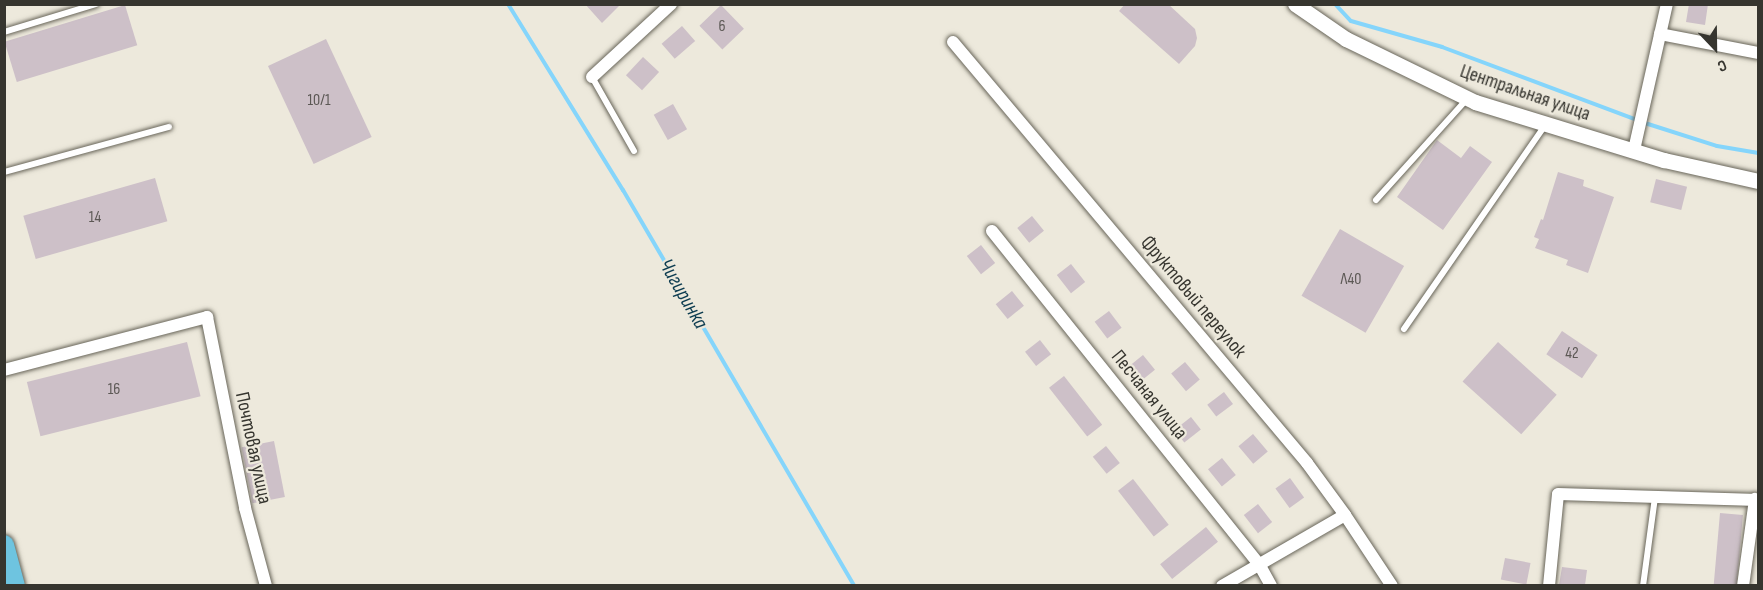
<!DOCTYPE html>
<meta charset="utf-8">
<style>
body{margin:0}
#map{position:relative;width:1763px;height:590px;overflow:hidden;background:#ede9dc;font-family:"Sofia Sans Condensed",sans-serif}
div>[style]{position:absolute}
[style*='--x']{left:calc(var(--x)*1px);top:calc(var(--y)*1px);width:calc(var(--w)*1px);rotate:calc(var(--a)*1deg)}
.stream>*{height:4px;margin:-2px;padding:0 2px;transform-origin:2px;border-radius:2px;background:#85d5fb}
.building>*{inset:0;background:#cdc0c8;transform-origin:0 0}
.roads{filter:drop-shadow(0 0 2px #686559) drop-shadow(0 0 2px #686559)}
.service>*{height:6px;margin:-3px;padding:0 3px;transform-origin:3px;border-radius:3px;background:#fff}
.minor>*{height:12px;margin:-6px;padding:0 6px;transform-origin:6px;border-radius:6px;background:#fff}
.tertiary>*{height:15px;margin:-7.5px;padding:0 7.5px;transform-origin:7.5px;border-radius:7.5px;background:#fff}
.primary>*{height:20px;margin:-10px;padding:0 10px;transform-origin:10px;border-radius:10px;background:#6ec4e0}
span{translate:-50% -50%;white-space:nowrap;text-align:center;line-height:1.15;-webkit-text-stroke:4.5px #ede9dc;paint-order:stroke}
.number-label{font-size:16px;color:#5c5855}
.number-label span{-webkit-text-stroke-width:0}
.street-label{font-size:20px;color:#36352f}
.water-label{font-size:21px;color:#0d3c50;font-style:italic}
.frame{position:absolute;inset:0;border:6px solid #36352f;pointer-events:none}
.north{position:absolute;left:1685px;top:18px;width:60px;height:60px;-webkit-text-stroke:4px #ede9dc;paint-order:stroke;rotate:158deg;font-size:16px;font-weight:700;line-height:24px;text-align:center;color:#36352f}
.north::after{content:'';display:block;margin:auto;width:21px;height:27px;background:#36352f;clip-path:polygon(50% 0,100% 100%,50% 72%,0 100%)}
</style>
<div id="map">
<div class="stream">
<i style="--x:508;--y:4;--w:219;--a:58.3"></i>
<i style="--x:623;--y:190;--w:458;--a:59.7"></i>
<i style="--x:1335;--y:4;--w:23;--a:47"></i>
<i style="--x:1351;--y:21;--w:95;--a:15.9"></i>
<i style="--x:1442;--y:47;--w:220;--a:20.5"></i>
<i style="--x:1648;--y:124;--w:72;--a:17.7"></i>
<i style="--x:1717;--y:146;--w:42;--a:9.7"></i>
</div>
<div class="building">
<i style="clip-path:polygon(585px 4px,621px 4px,602px 23px)"></i>
<i style="clip-path:polygon(1125px 4px,1168px 4px,1195px 29px,1197px 38px,1195px 46px,1179px 64px,1119px 11px)"></i>
<i style="clip-path:polygon(1689px 4px,1708px 4px,1705px 25px,1686px 22px)"></i>
<i style="left:125px;top:5px;width:42px;height:126px;rotate:73deg"></i>
<i style="left:721px;top:5px;width:33px;height:30px;rotate:46deg"></i>
<i style="left:682px;top:26px;width:20px;height:27px;rotate:49deg"></i>
<i style="left:326px;top:39px;width:108px;height:64px;rotate:65deg"></i>
<i style="left:643px;top:57px;width:22px;height:25px;rotate:43deg"></i>
<i style="left:673px;top:104px;width:29px;height:22px;rotate:61deg"></i>
<i style="clip-path:polygon(1437px 140px,1461px 158px,1470px 146px,1492px 162px,1443px 230px,1397px 197px)"></i>
<i style="clip-path:polygon(1558px 172px,1584px 180px,1583px 186px,1614px 197px,1588px 273px,1566px 265px,1568px 260px,1535px 248px,1539px 239px,1534px 237px,1541px 219px,1543px 220px)"></i>
<i style="left:155px;top:178px;width:45px;height:137px;rotate:74deg"></i>
<i style="left:1656px;top:179px;width:32px;height:24px;rotate:14deg"></i>
<i style="left:1032px;top:216px;width:19px;height:19px;rotate:51deg"></i>
<i style="left:1340px;top:229px;width:74px;height:77px;rotate:30deg"></i>
<i style="left:981px;top:245px;width:23px;height:18px;rotate:52deg"></i>
<i style="left:1071px;top:264px;width:23px;height:18px;rotate:52deg"></i>
<i style="left:1012px;top:291px;width:19px;height:21px;rotate:51deg"></i>
<i style="left:1109px;top:311px;width:21px;height:18px;rotate:53deg"></i>
<i style="left:1562px;top:331px;width:43px;height:28px;rotate:34deg"></i>
<i style="left:1040px;top:340px;width:18px;height:19px;rotate:52deg"></i>
<i style="left:187px;top:342px;width:56px;height:165px;rotate:76deg"></i>
<i style="left:1498px;top:342px;width:79px;height:53px;rotate:42deg"></i>
<i style="left:1143px;top:355px;width:19px;height:18px;rotate:51deg"></i>
<i style="left:1185px;top:362px;width:23px;height:18px;rotate:50deg"></i>
<i style="left:1064px;top:376px;width:62px;height:19px;rotate:52deg"></i>
<i style="left:1224px;top:392px;width:15px;height:21px;rotate:53deg"></i>
<i style="left:1191px;top:417px;width:16px;height:21px;rotate:52deg"></i>
<i style="left:1253px;top:434px;width:23px;height:19px;rotate:50deg"></i>
<i style="left:274px;top:441px;width:57px;height:33px;rotate:79deg"></i>
<i style="left:1106px;top:446px;width:22px;height:17px;rotate:51deg"></i>
<i style="left:1222px;top:458px;width:22px;height:18px;rotate:51deg"></i>
<i style="left:1290px;top:478px;width:24px;height:18px;rotate:54deg"></i>
<i style="left:1133px;top:479px;width:58px;height:19px;rotate:52deg"></i>
<i style="left:1258px;top:504px;width:23px;height:18px;rotate:52deg"></i>
<i style="left:1720px;top:513px;width:23px;height:73px;rotate:5deg"></i>
<i style="left:1206px;top:527px;width:19px;height:59px;rotate:51deg"></i>
<i style="left:1505px;top:558px;width:26px;height:22px;rotate:11deg"></i>
<i style="clip-path:polygon(1562px 567px,1587px 570px,1585px 585px,1559px 585px)"></i>
</div>
<div class="roads">
<div class="service">
<i style="--x:4;--y:32;--w:96;--a:-16.9"></i>
<i style="--x:592;--y:77;--w:85;--a:60.4"></i>
<i style="--x:4;--y:172;--w:171;--a:-15.3"></i>
<i style="--x:1376;--y:200;--w:136;--a:-48"></i>
<i style="--x:1404;--y:329;--w:248;--a:-55.3"></i>
<i style="--x:1643;--y:586;--w:90;--a:-82.3"></i>
</div>
<div class="minor">
<i style="--x:1660;--y:34;--w:100;--a:11"></i>
<i style="--x:953;--y:42;--w:550;--a:49.94"></i>
<i style="--x:1307;--y:463;--w:64;--a:53.8"></i>
<i style="--x:1345;--y:515;--w:85;--a:56.5"></i>
<i style="--x:592;--y:77;--w:108;--a:-42.7"></i>
<i style="--x:1634;--y:150;--w:150;--a:-77.3"></i>
<i style="--x:992;--y:231;--w:427;--a:51.3"></i>
<i style="--x:1259;--y:564;--w:25;--a:61"></i>
<i style="--x:4;--y:370;--w:210;--a:-14.6"></i>
<i style="--x:207;--y:317;--w:195;--a:78.7"></i>
<i style="--x:245;--y:508;--w:81;--a:74.9"></i>
<i style="--x:1222;--y:586;--w:142;--a:-30"></i>
<i style="--x:1549;--y:586;--w:92;--a:-84.4"></i>
<i style="--x:1558;--y:494;--w:200;--a:1.7"></i>
<i style="--x:1743;--y:586;--w:88;--a:-82.1"></i>
</div>
<div class="tertiary">
<i style="--x:1295;--y:4;--w:62;--a:34.5"></i>
<i style="--x:1346;--y:39;--w:144;--a:26"></i>
<i style="--x:1475;--y:102;--w:198;--a:17.1"></i>
<i style="--x:1664;--y:160;--w:96;--a:12.6"></i>
</div>
<div class="primary">
<i style="--x:4;--y:545;--w:42;--a:75"></i>
</div>
</div>
<div class="number-label">
<span style="left:722px;top:27px">6</span>
<span style="left:319px;top:101px">10/1</span>
<span style="left:95px;top:218px">14</span>
<span style="left:1351px;top:280px">Л40</span>
<span style="left:1572px;top:354px">42</span>
<span style="left:114px;top:390px">16</span>
</div>
<div class="street-label">
<span style="left:1525px;top:93px;rotate:19deg">Центральная улица</span>
<span style="left:1193px;top:297px;rotate:50deg">Фруктовый переулок</span>
<span style="left:1149px;top:395px;rotate:51deg">Песчаная улица</span>
<span style="left:253px;top:448px;rotate:78deg">Почтовая улица</span>
</div>
<div class="water-label">
<span style="left:683px;top:294px;rotate:60deg">Чигиринка</span>
</div>
<div class="frame"></div>
<div class="north">С</div>
</div>
